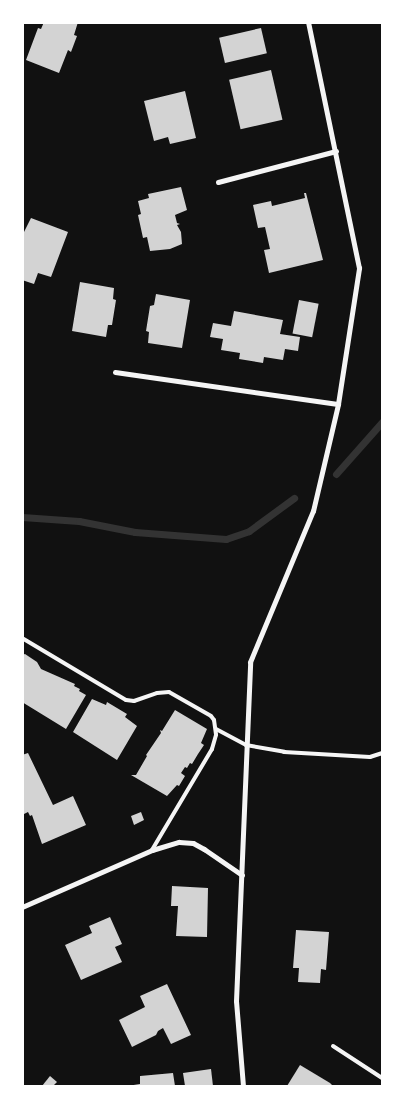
<!DOCTYPE html>
<style>
body{margin:0}
#map{position:relative;width:405px;height:1109px;overflow:hidden;background:#111;font-family:Poppins,sans-serif}
div>[style]{position:absolute}
[style*='--x']{left:calc(var(--x)*1px);top:calc(var(--y)*1px);width:calc(var(--w)*1px);rotate:calc(var(--a)*1deg)}
.stream>*{height:7px;margin:-3.5px;padding:0 3.5px;transform-origin:3.5px;border-radius:3.5px;background:#333}
.building>*{inset:0;background:#d3d3d3;transform-origin:0 0}
.service>*{height:4px;margin:-2px;padding:0 2px;transform-origin:2px;border-radius:2px;background:#f5f5f5}
.minor>*{height:5px;margin:-2.5px;padding:0 2.5px;transform-origin:2.5px;border-radius:2.5px;background:#f5f5f5}
span{translate:-50% -50%;white-space:nowrap;text-align:center;line-height:1.15;-webkit-text-stroke:4px #fff;paint-order:stroke}
.frame{position:absolute;inset:0;border:24px solid #fff;pointer-events:none}
</style>
<div id="map">
<div class="stream">
<i style="--x:336;--y:474;--w:69;--a:-48.5"></i>
<i style="--x:22;--y:517;--w:57;--a:4"></i>
<i style="--x:79;--y:521;--w:57;--a:11.1"></i>
<i style="--x:135;--y:532;--w:91;--a:4.4"></i>
<i style="--x:226;--y:539;--w:24;--a:-19"></i>
<i style="--x:249;--y:531;--w:56;--a:-36.3"></i>
</div>
<div class="building">
<i style="clip-path:polygon(44px 22px,78px 22px,74px 35px,77px 36px,71px 52px,68px 50px,59px 73px,26px 60px,38px 28px,41px 29px)"></i>
<i style="left:261px;top:28px;width:26px;height:43px;rotate:77deg"></i>
<i style="left:271px;top:70px;width:51px;height:43px;rotate:77deg"></i>
<i style="clip-path:polygon(185px 91px,196px 138px,170px 144px,168px 137px,154px 141px,144px 101px)"></i>
<i style="clip-path:polygon(181px 187px,187px 210px,175px 215px,177px 223px,180px 224px,177px 225px,181px 232px,182px 244px,170px 249px,150px 251px,147px 237px,143px 238px,138px 215px,141px 214px,138px 201px,149px 198px,148px 194px)"></i>
<i style="clip-path:polygon(304px 193px,306px 193px,323px 260px,269px 273px,264px 250px,270px 249px,265px 227px,258px 228px,253px 205px,271px 201px,272px 206px,305px 198px)"></i>
<i style="clip-path:polygon(31px 218px,68px 232px,51px 277px,38px 273px,34px 284px,22px 280px,22px 236px)"></i>
<i style="clip-path:polygon(80px 282px,114px 288px,113px 299px,116px 300px,112px 325px,108px 325px,106px 337px,72px 331px)"></i>
<i style="clip-path:polygon(156px 294px,190px 300px,182px 348px,148px 343px,149px 332px,146px 331px,150px 306px,154px 305px)"></i>
<i style="left:299px;top:300px;width:20px;height:34px;rotate:11deg"></i>
<i style="clip-path:polygon(234px 311px,283px 320px,280px 334px,300px 337px,298px 351px,285px 349px,283px 360px,264px 357px,263px 363px,239px 359px,240px 353px,221px 350px,223px 339px,210px 337px,213px 323px,231px 326px)"></i>
<i style="clip-path:polygon(25px 654px,37px 662px,41px 669px,75px 684px,74px 686px,80px 689px,79px 691px,86px 695px,66px 729px,22px 702px,22px 655px)"></i>
<i style="clip-path:polygon(92px 699px,106px 705px,107px 702px,127px 714px,125px 717px,137px 726px,117px 760px,73px 732px)"></i>
<i style="clip-path:polygon(175px 710px,207px 729px,201px 743px,204px 745px,198px 754px,192px 764px,190px 763px,187px 768px,185px 767px,181px 773px,185px 776px,179px 786px,177px 785px,167px 796px,131px 775px,136px 775px,147px 756px,146px 755px,161px 733px,160px 730px,162px 731px)"></i>
<i style="clip-path:polygon(28px 753px,53px 805px,73px 796px,86px 825px,42px 844px,32px 815px,30px 816px,28px 812px,22px 815px,22px 755px)"></i>
<i style="clip-path:polygon(141px 812px,144px 820px,134px 825px,131px 816px)"></i>
<i style="clip-path:polygon(172px 886px,208px 888px,207px 937px,176px 936px,178px 906px,171px 906px)"></i>
<i style="clip-path:polygon(110px 917px,122px 944px,115px 947px,122px 962px,81px 980px,65px 945px,92px 933px,89px 926px)"></i>
<i style="clip-path:polygon(296px 930px,329px 932px,326px 970px,321px 969px,320px 983px,298px 982px,299px 968px,293px 968px)"></i>
<i style="clip-path:polygon(167px 984px,191px 1035px,171px 1044px,163px 1028px,158px 1031px,156px 1035px,132px 1047px,119px 1020px,145px 1007px,140px 996px)"></i>
<i style="clip-path:polygon(300px 1065px,330px 1083px,333px 1086px,287px 1086px)"></i>
<i style="clip-path:polygon(211px 1069px,213px 1086px,185px 1086px,183px 1073px)"></i>
<i style="clip-path:polygon(173px 1073px,175px 1086px,127px 1086px,140px 1084px,140px 1076px)"></i>
<i style="clip-path:polygon(50px 1076px,57px 1082px,53px 1086px,42px 1086px)"></i>
</div>
<div class="service">
<i style="--x:22;--y:638;--w:121;--a:30.8"></i>
<i style="--x:126;--y:700;--w:8;--a:7"></i>
<i style="--x:134;--y:701;--w:24;--a:-19"></i>
<i style="--x:157;--y:693;--w:12;--a:-5"></i>
<i style="--x:169;--y:692;--w:48;--a:29.7"></i>
<i style="--x:211;--y:716;--w:5;--a:53"></i>
<i style="--x:214;--y:720;--w:15;--a:82"></i>
<i style="--x:216;--y:735;--w:15;--a:106"></i>
<i style="--x:212;--y:749;--w:117;--a:120.7"></i>
<i style="--x:216;--y:729;--w:34;--a:28"></i>
<i style="--x:246;--y:745;--w:39;--a:10"></i>
<i style="--x:284;--y:752;--w:86;--a:3.3"></i>
<i style="--x:370;--y:757;--w:13;--a:-18"></i>
<i style="--x:333;--y:1046;--w:59;--a:33.1"></i>
</div>
<div class="minor">
<i style="--x:218;--y:182;--w:122;--a:-14.7"></i>
<i style="--x:115;--y:372;--w:225;--a:8.2"></i>
<i style="--x:22;--y:907;--w:142;--a:-23.7"></i>
<i style="--x:152;--y:850;--w:28;--a:-17"></i>
<i style="--x:179;--y:842;--w:14;--a:4"></i>
<i style="--x:193;--y:843;--w:13;--a:29"></i>
<i style="--x:204;--y:849;--w:46;--a:34.4"></i>
<i style="--x:243;--y:1086;--w:85;--a:-94.7"></i>
<i style="--x:236;--y:1001;--w:339;--a:-87.6"></i>
<i style="--x:250;--y:662;--w:164;--a:-67.4"></i>
<i style="--x:313;--y:511;--w:110;--a:-76.8"></i>
<i style="--x:338;--y:404;--w:138;--a:-81.2"></i>
<i style="--x:359;--y:268;--w:251;--a:-101.7"></i>
</div>
<div class="frame"></div>
</div>
